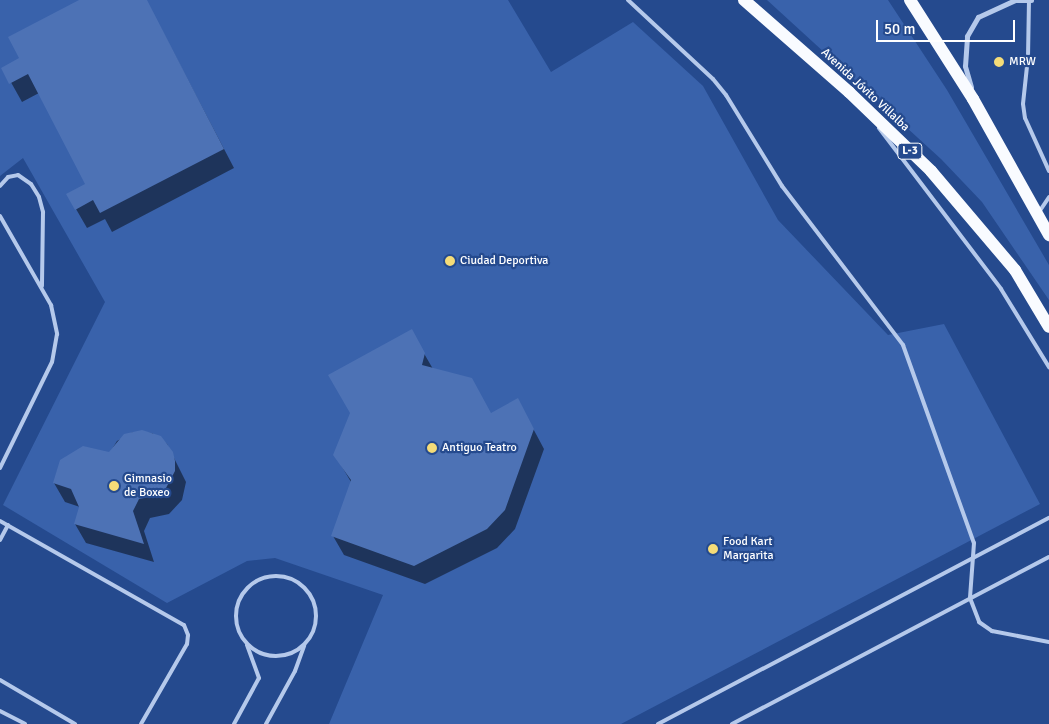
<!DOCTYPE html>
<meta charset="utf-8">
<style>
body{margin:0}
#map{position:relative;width:1049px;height:724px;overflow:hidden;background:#254a8e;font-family:Signika,sans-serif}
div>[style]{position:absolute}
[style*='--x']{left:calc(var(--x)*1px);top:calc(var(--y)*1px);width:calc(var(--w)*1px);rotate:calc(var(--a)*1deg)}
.green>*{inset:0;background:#3962ab}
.shadow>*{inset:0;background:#0007}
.building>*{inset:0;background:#4d72b5}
.lane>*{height:4px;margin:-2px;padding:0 2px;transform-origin:2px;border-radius:2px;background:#b5c9eb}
.lane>.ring{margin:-2px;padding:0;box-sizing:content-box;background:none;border:4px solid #b5c9eb;border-radius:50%}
.street>*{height:5px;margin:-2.5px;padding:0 2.5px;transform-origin:2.5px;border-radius:2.5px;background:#b5c9eb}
.primary>*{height:12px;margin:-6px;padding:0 6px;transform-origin:6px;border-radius:6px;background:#f9fbff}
.dots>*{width:14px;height:14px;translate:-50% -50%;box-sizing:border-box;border:2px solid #254a8e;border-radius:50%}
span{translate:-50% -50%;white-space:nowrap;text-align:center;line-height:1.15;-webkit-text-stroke:4.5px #254a8e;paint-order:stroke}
.shield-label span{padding:1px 4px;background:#254a8e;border:1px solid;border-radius:4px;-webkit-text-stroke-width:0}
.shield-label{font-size:11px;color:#fff;font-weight:700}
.poi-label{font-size:12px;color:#fff}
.left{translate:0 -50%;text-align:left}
.street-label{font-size:12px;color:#fff}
.scale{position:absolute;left:876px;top:20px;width:139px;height:22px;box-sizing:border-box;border:2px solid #fff;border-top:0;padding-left:6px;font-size:15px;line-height:18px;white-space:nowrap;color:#fff;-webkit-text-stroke:4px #254a8e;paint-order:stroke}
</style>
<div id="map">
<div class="green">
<i style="clip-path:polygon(0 0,508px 0,551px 72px,633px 22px,703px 86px,778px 220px,888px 335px,944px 324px,1040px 504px,621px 724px,329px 724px,383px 595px,275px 558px,247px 561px,167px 603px,3px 505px,105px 302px,23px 158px,0 176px)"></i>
<i style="clip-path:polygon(767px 0,888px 0,947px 90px,1049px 265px,1049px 300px,982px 202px,941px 159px)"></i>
</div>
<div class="shadow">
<i style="clip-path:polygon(82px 0,146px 0,234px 168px,112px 232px,105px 219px,87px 228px,76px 209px,87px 185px,39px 93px,22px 102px,3px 68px,21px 59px)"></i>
<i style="clip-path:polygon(422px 350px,433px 369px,491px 414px,528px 419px,544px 449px,515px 529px,497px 548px,425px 584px,344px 555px,333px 536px,351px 482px,335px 455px)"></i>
<i style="clip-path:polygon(133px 432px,152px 433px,167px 444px,186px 482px,182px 500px,169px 514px,150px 518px,144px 531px,154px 562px,86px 543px,75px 524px,80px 507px,65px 502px,54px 483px,109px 454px,117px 441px)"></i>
</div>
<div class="building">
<i style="clip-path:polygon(79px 0,147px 0,224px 149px,100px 213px,93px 200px,75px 210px,66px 194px,85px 184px,28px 74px,9px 84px,1px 68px,19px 58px,8px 37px)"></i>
<i style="clip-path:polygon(412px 329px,425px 353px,422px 365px,472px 378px,491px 413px,518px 398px,534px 429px,505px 510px,487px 529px,414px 566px,331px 536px,351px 480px,333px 455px,350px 413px,328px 375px)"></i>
<i style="clip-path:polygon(142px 430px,161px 436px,173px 452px,175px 461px,175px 471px,166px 488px,158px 495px,139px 499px,133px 511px,144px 544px,74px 524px,79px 507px,71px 489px,53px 483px,60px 460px,83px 446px,109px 452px,124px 434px)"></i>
</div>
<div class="lane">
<i style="--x:628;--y:0;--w:116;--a:42.9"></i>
<i style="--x:713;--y:79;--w:21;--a:51"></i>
<i style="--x:726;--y:95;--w:107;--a:58.4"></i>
<i style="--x:782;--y:186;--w:200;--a:52.7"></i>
<i style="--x:903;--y:345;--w:210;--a:70.3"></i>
<i style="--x:974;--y:543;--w:55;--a:94.2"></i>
<i style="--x:970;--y:598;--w:26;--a:69"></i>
<i style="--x:979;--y:622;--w:16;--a:35"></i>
<i style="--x:992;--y:631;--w:58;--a:10.9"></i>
<i style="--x:1029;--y:0;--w:57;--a:91"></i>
<i style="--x:1028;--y:57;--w:47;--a:96.1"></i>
<i style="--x:1023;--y:104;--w:14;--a:82"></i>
<i style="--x:1025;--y:118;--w:58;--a:65.6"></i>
<i style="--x:879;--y:128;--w:202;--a:52.8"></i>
<i style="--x:1001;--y:289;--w:92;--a:58.4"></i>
<i style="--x:0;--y:186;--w:12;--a:-48"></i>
<i style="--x:8;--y:177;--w:10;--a:-11"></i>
<i style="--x:18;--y:175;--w:16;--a:35"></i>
<i style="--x:31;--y:184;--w:15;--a:58"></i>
<i style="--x:39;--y:197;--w:16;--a:75"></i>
<i style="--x:43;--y:212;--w:74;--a:90.8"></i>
<i style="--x:1039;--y:212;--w:18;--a:-56"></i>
<i style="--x:0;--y:216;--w:103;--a:60.2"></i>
<i style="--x:51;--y:305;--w:30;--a:78"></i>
<i style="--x:57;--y:334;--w:28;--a:100"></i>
<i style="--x:52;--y:362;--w:118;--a:116.1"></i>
<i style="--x:0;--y:521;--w:211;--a:29.5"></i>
<i style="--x:184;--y:625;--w:11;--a:68"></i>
<i style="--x:188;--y:635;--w:9;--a:96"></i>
<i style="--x:187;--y:644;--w:92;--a:119.9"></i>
<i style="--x:0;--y:540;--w:17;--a:-62"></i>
<i class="ring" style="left:236px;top:576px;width:76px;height:76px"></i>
<i style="--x:0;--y:680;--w:87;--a:30.4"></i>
<i style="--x:0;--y:711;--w:28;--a:27"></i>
<i style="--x:234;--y:724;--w:52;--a:-61.5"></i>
<i style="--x:259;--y:678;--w:35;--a:-110"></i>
<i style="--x:266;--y:724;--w:60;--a:-61.3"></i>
<i style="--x:295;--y:671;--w:27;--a:-70"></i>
<i style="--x:658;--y:724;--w:442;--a:-27.8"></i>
<i style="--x:732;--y:724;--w:358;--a:-27.8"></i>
</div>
<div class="street">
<i style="--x:1013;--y:0;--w:18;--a:0"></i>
<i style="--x:971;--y:87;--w:22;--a:-106"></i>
<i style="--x:965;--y:66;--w:30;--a:-86"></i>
<i style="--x:967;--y:36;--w:22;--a:-60"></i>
<i style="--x:978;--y:17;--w:41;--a:-24.7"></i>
</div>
<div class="primary">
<i style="--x:744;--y:0;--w:140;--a:41.2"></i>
<i style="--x:849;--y:92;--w:114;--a:43.9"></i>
<i style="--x:931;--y:171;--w:130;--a:49.7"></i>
<i style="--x:1015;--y:270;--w:66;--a:59.2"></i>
<i style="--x:910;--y:0;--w:117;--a:57.5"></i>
<i style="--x:973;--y:99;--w:156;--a:60.8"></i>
</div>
<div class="dots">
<i style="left:999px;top:62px;background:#f5dc78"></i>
<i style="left:450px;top:261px;background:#f5dc78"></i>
<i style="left:432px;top:448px;background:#f5dc78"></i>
<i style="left:114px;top:486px;background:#f5dc78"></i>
<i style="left:713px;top:549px;background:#f5dc78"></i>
</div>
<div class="shield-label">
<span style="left:910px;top:151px">L-3</span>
</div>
<div class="poi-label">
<span class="left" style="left:1009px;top:62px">MRW</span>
<span class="left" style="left:460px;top:261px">Ciudad Deportiva</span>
<span class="left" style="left:442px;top:448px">Antiguo Teatro</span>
<span class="left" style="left:124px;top:486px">Gimnasio<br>de Boxeo</span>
<span class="left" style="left:723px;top:549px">Food Kart<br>Margarita</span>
</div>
<div class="street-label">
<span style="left:865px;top:90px;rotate:43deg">Avenida Jóvito Villalba</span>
</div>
<div class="scale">50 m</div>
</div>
